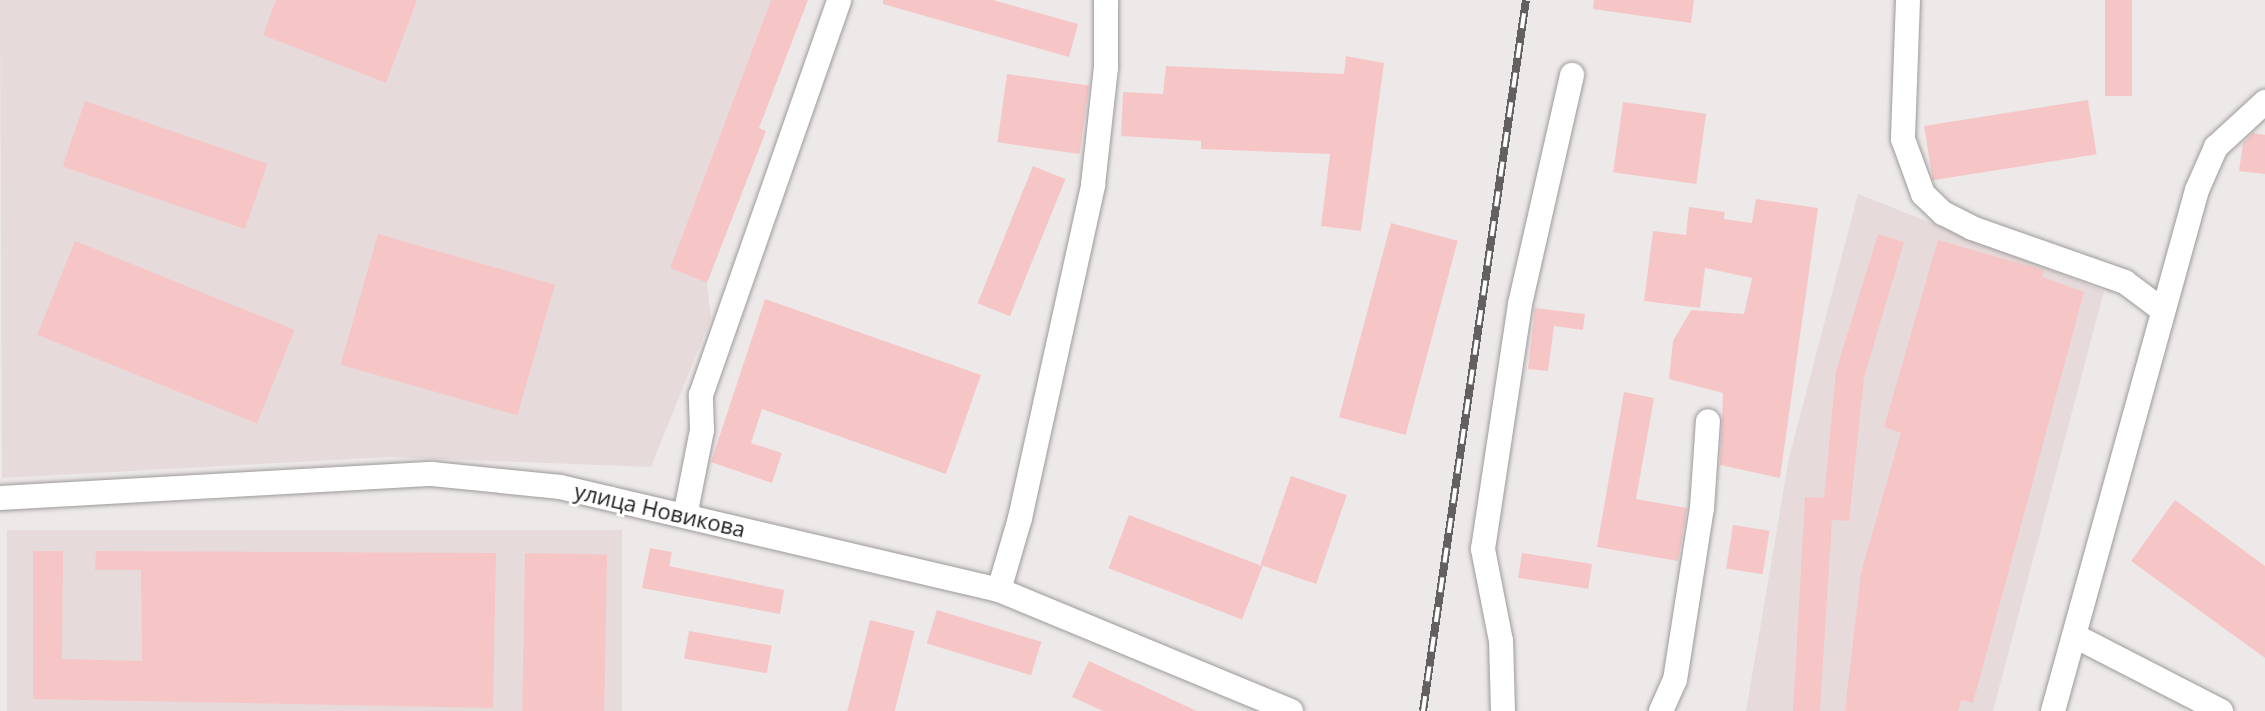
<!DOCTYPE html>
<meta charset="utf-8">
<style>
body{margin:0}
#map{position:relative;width:2265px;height:711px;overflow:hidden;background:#ede9e9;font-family:"Open Sans",sans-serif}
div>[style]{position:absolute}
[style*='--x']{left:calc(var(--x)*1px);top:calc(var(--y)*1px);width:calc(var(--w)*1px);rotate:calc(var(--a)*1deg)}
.built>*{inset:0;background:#e7dada;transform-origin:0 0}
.building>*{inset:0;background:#f6c6c7;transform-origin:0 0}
.roads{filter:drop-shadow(0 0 2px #9e9a9a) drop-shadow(0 0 2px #9e9a9a)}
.minor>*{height:24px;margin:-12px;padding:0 12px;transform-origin:12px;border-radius:12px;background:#fff}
.rail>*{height:8px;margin-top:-4px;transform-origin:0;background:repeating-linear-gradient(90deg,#fff 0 15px,#626060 0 30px);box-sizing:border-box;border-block:2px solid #626060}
span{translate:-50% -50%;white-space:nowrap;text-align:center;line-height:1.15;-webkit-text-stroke:6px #fff;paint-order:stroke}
.street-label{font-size:22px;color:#242222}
</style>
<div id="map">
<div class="built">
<i style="clip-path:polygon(0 0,771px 0,670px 268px,707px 283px,711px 318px,651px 467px,388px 457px,2px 478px)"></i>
<i style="clip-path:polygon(1858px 194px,2104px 291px,1993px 711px,1746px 711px,1789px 458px)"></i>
<i style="left:622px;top:530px;width:181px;height:615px;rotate:90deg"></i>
</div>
<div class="building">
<i style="clip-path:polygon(276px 0,417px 0,386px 83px,263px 35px)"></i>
<i style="clip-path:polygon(771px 0,808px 0,759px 128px,766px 131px,707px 283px,670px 268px)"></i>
<i style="clip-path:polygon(883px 0,993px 0,1078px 24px,1069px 57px,883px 4px)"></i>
<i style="clip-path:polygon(1594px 0,1694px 0,1691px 23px,1593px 9px)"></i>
<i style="left:2105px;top:0;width:27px;height:96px"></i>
<i style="clip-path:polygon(1346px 56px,1384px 63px,1361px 231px,1321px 226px,1330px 154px,1201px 149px,1201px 141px,1121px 136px,1123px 92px,1163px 94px,1166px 66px,1344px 74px)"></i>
<i style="left:1007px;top:74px;width:83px;height:69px;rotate:8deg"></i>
<i style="left:2088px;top:100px;width:55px;height:166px;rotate:81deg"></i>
<i style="left:85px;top:101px;width:193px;height:69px;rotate:19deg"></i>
<i style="left:1623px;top:102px;width:84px;height:71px;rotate:8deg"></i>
<i style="clip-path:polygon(2253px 133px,2265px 135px,2265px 174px,2239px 171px,2243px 143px)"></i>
<i style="left:1033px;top:166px;width:35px;height:148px;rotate:22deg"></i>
<i style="clip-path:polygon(1756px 199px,1818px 208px,1780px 478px,1720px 465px,1723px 393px,1669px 379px,1673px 341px,1691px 310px,1744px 314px,1752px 278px,1705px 268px,1700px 308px,1644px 301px,1653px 231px,1686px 235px,1689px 207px,1725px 212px,1724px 219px,1752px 223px)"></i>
<i style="left:1391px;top:223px;width:69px;height:201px;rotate:15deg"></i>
<i style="left:378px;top:234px;width:184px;height:136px;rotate:16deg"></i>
<i style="clip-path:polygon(1878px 234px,1904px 242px,1864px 378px,1849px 521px,1832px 520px,1820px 711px,1793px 711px,1805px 497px,1824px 498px,1836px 371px)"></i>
<i style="clip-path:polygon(1938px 240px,2044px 270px,2042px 277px,2084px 292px,1973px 703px,1961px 700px,1958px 711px,1845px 711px,1861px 573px,1901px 433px,1884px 427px)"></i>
<i style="left:75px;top:241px;width:237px;height:101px;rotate:22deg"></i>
<i style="clip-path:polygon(765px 299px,981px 375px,946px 474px,762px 409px,751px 443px,782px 453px,772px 483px,711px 462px)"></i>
<i style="clip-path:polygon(1535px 308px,1585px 314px,1583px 330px,1554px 326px,1548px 371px,1528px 369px)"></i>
<i style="clip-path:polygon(1624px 392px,1654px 398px,1636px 499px,1687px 508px,1678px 561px,1597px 547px)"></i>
<i style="left:1291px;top:476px;width:59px;height:94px;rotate:19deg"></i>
<i style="clip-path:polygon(2175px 500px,2265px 566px,2265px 658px,2131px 561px)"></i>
<i style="left:1129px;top:515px;width:143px;height:57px;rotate:21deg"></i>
<i style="left:1733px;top:525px;width:37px;height:44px;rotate:9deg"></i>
<i style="clip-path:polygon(650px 548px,672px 552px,669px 566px,784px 590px,780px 614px,642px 588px)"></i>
<i style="clip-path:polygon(33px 551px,63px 551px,62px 659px,142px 661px,141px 570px,95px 570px,96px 551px,496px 553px,493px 708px,33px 699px)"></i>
<i style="left:525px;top:553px;width:82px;height:158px;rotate:1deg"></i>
<i style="left:1522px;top:553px;width:71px;height:25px;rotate:9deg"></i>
<i style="left:937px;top:610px;width:109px;height:35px;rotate:17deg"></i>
<i style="left:870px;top:620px;width:46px;height:94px;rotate:14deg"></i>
<i style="left:689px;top:631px;width:84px;height:28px;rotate:10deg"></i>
<i style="clip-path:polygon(1089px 661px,1197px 711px,1103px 711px,1072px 697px)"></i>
</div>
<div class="roads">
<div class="minor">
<i style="--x:1908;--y:0;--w:139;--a:92.1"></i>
<i style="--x:1903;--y:139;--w:59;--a:70"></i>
<i style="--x:1923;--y:194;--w:28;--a:44"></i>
<i style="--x:1943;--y:213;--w:33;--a:27"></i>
<i style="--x:1972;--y:228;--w:162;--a:19.4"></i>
<i style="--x:2125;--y:282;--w:45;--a:36.9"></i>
<i style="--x:0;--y:498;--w:433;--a:-3.2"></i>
<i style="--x:432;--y:474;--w:129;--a:5.8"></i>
<i style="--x:560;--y:487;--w:451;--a:13.2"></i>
<i style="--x:999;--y:590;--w:316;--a:22.5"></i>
<i style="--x:685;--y:516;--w:88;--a:-78.8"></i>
<i style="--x:702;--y:430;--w:35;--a:-92"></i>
<i style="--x:701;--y:395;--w:418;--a:-70.7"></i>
<i style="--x:999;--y:590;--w:75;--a:-73.7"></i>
<i style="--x:1020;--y:518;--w:341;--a:-77.6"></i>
<i style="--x:1093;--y:185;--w:118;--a:-83.7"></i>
<i style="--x:1106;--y:68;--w:68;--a:-90"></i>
<i style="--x:2077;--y:637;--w:162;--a:27.2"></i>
<i style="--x:1503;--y:711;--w:70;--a:-91.6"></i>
<i style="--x:1501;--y:641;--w:94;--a:-101.1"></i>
<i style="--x:1483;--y:549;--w:248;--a:-81.4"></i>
<i style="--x:1520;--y:304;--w:235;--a:-77.2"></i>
<i style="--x:1661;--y:711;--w:34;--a:-66"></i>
<i style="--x:1675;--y:680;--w:174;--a:-81.1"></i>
<i style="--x:1702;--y:508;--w:87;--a:-86.1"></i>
<i style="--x:2053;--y:711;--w:541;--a:-74.55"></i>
<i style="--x:2197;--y:190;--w:47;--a:-66.2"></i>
<i style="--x:2216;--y:147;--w:67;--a:-42.6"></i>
</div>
</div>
<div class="rail">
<i style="--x:1423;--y:711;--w:718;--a:-81.76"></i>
</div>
<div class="street-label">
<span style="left:660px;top:510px;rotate:13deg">улица Новикова</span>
</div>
</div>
